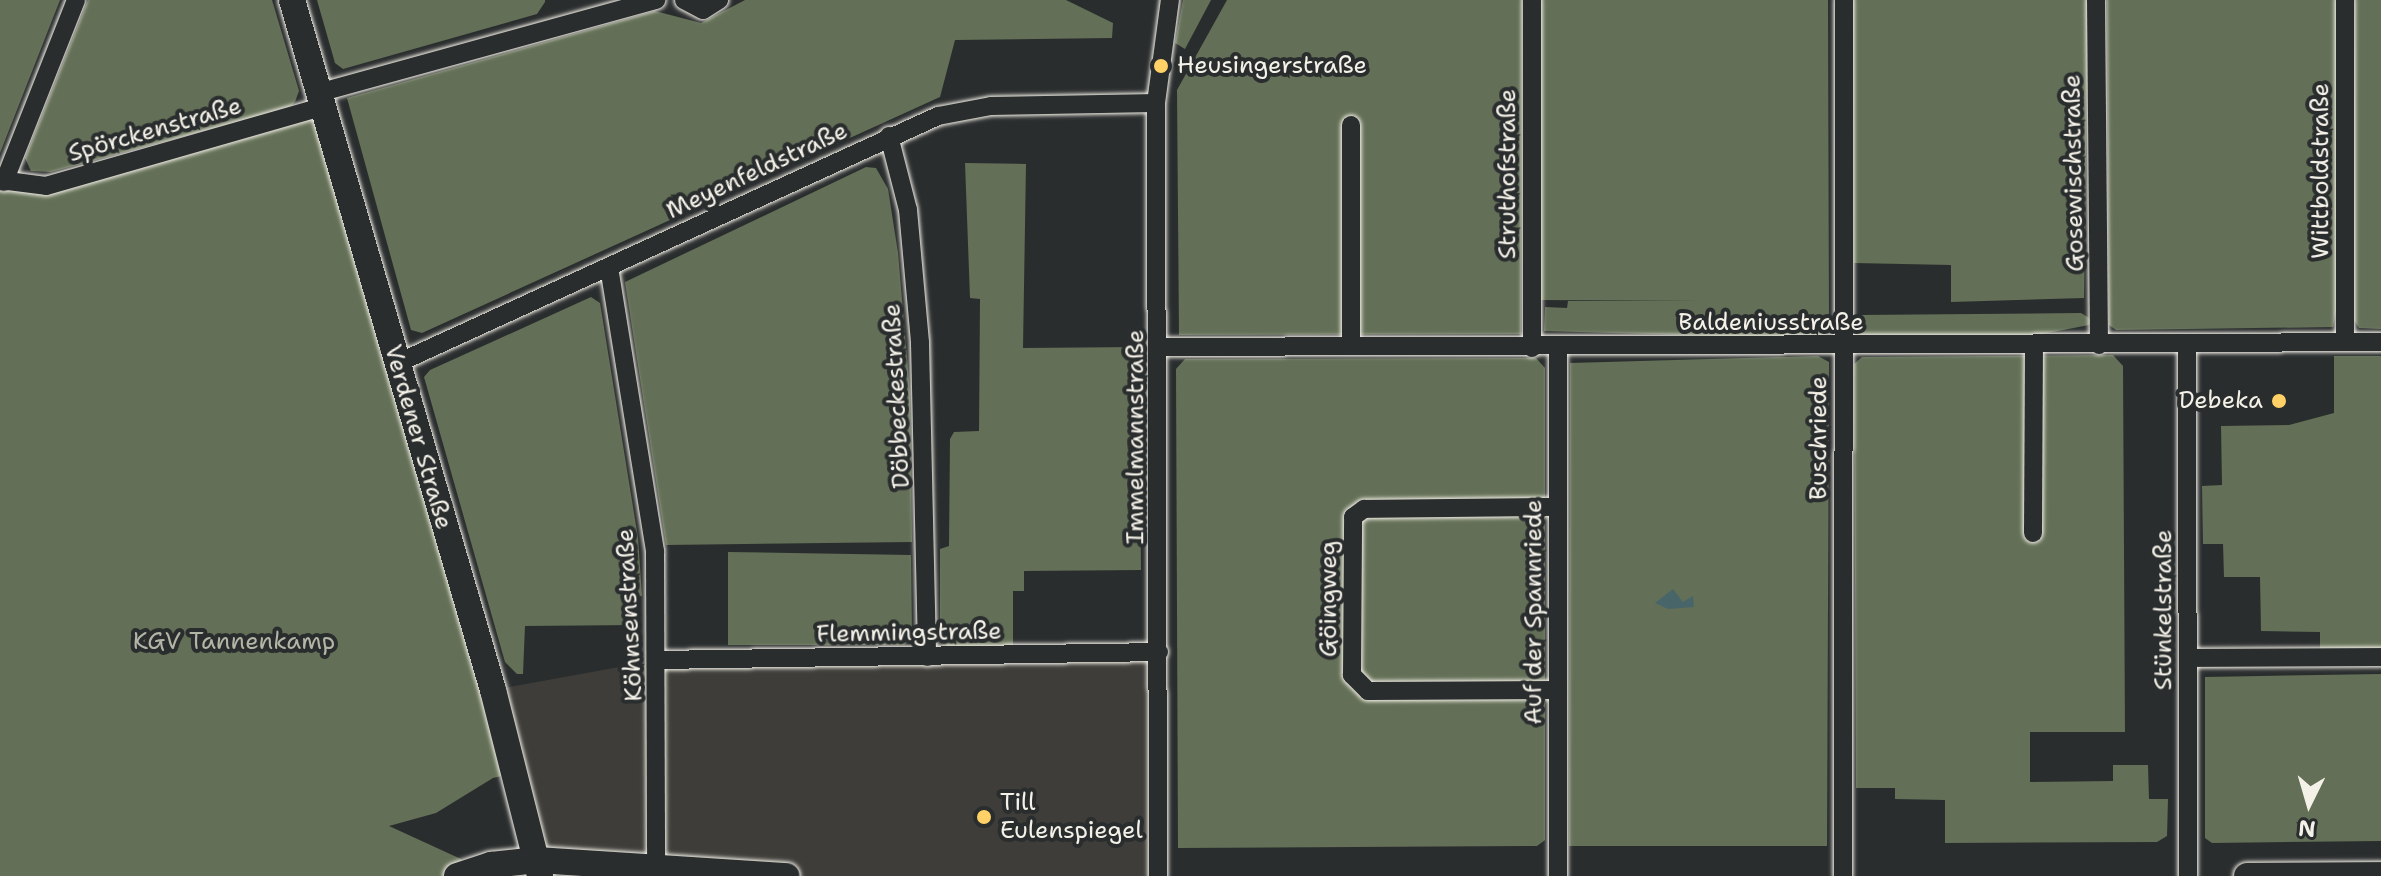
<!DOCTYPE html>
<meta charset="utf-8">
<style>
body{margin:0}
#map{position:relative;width:2381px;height:876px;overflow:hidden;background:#2a2d2e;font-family:"Shantell Sans",sans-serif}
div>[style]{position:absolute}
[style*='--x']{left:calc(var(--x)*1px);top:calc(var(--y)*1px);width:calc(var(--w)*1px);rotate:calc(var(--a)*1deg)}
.built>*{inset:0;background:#3e3d39}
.green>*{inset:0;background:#636f56}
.water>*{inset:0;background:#48666a}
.roads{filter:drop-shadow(0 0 2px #f4f1e8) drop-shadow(0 0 2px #f4f1e8)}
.street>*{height:18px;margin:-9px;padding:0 9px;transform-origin:9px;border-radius:9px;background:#2a2d2e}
.secondary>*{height:26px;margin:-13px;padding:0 13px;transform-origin:13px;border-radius:13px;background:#2a2d2e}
.dots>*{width:22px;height:22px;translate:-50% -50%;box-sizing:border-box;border:4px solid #2a2d2e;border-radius:50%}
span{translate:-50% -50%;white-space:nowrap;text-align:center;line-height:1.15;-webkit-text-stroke:8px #2a2d2e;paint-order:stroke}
.poi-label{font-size:24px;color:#f4f1e8}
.left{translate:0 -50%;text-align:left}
.right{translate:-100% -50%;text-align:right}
.street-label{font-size:24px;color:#f4f1e8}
.park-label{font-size:24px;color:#b3b6a6}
.north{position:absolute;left:2269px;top:764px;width:80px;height:80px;-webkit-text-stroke:6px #2a2d2e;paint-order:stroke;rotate:185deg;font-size:22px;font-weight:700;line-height:32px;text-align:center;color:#f4f1e8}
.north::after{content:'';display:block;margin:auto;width:28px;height:36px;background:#f4f1e8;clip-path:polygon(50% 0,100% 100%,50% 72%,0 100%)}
</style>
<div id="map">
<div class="built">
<i style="clip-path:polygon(1159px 652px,1158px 876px,786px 876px,538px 860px,493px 690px,658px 660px)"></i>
</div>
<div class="green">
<i style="clip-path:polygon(0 0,60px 0,0 153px)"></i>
<i style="clip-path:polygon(88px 0,272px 0,299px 91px,295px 102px,289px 108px,51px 172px,31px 171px,25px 158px)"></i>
<i style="clip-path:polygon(317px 0,545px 0,545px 2px,537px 14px,343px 69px,335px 63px)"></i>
<i style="clip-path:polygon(745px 0,1066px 0,1113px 23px,1112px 38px,955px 40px,940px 97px,422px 333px,411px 330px,347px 98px,655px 11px,701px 23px)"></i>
<i style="clip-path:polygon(1183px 0,1211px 0,1185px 49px,1175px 43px)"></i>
<i style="clip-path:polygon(1227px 0,1522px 0,1521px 334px,1179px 335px,1177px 90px)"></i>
<i style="clip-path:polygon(1540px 0,1828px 0,1829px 328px,1825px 339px,1544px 331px,1545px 307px,1567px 308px,1568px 301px,1700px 301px,1540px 300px)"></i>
<i style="clip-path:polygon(1853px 0,2088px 0,2084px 298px,1951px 302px,1951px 265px,1854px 263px)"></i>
<i style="clip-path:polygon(2107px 0,2336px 0,2338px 299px,2333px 327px,2116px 330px,2109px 325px)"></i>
<i style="clip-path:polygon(2355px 0,2381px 0,2381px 329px,2359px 328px,2352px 317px)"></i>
<i style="clip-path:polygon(322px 107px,514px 773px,493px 778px,436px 813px,389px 826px,461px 859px,467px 872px,457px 876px,0 876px,0 180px,29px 187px)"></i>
<i style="clip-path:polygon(965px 163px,1026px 164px,1023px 348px,1139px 347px,1141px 570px,1024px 571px,1024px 591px,1013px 591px,1013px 646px,947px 646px,940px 635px,940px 549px,949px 546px,950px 439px,954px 432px,979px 431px,980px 299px,970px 298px)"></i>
<i style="clip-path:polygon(866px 167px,876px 168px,888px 189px,898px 253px,910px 393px,912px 542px,666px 545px,625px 282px)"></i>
<i style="clip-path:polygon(591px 297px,600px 303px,638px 538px,642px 596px,632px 597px,634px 625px,525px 626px,523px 674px,517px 674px,505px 662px,424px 377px,430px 370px)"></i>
<i style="clip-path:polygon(2081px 313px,2091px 319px,2089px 325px,2017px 339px,1854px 336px,1858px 315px)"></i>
<i style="clip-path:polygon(2113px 355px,2123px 366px,2125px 732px,2030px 732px,2030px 782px,2113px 781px,2113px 765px,2148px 765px,2149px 799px,2168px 799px,2167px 836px,2157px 842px,1945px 843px,1945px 800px,1895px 799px,1895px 788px,1856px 788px,1854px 364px,1862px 357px)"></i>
<i style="clip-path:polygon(1818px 356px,1829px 362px,1827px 846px,1569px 846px,1570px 363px)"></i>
<i style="clip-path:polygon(2334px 356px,2381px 356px,2381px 654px,2320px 655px,2320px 632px,2261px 631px,2260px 577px,2224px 577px,2223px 544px,2203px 544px,2202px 486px,2222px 485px,2221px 426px,2289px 425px,2334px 413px)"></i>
<i style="clip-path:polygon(1536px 358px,1545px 368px,1545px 840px,1537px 846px,1178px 848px,1176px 369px,1185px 359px)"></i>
<i style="clip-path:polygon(728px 552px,911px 555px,912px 638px,904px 645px,728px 645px)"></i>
<i style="clip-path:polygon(2381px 674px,2381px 841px,2212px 843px,2205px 838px,2205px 677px)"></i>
</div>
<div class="water">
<i style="clip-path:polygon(1673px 589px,1683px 602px,1693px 596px,1694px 607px,1668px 609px,1655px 603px)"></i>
</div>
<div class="roads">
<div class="street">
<i style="--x:684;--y:0;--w:21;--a:28"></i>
<i style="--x:703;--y:10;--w:19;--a:-32"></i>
<i style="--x:2096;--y:0;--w:345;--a:89.5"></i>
<i style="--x:2345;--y:0;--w:342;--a:90"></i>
<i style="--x:318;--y:93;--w:351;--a:-15.4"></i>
<i style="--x:1351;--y:125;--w:221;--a:90"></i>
<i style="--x:889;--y:136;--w:76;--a:75.6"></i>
<i style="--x:908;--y:210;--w:134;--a:84.8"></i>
<i style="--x:920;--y:343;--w:314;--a:88.7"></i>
<i style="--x:0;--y:180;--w:46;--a:7.4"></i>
<i style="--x:46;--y:186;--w:287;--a:-16"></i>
<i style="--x:4;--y:182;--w:196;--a:-68.4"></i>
<i style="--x:609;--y:267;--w:288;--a:80.8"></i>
<i style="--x:655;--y:551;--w:317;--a:89.8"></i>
<i style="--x:2187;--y:345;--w:531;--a:89.89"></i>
<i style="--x:1161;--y:347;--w:1220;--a:-0.23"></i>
<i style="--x:1532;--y:348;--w:348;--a:-90"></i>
<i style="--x:1558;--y:348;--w:528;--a:90"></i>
<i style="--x:398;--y:363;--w:594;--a:-24.58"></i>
<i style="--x:938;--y:116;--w:54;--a:-10.7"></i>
<i style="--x:991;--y:106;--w:165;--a:-1"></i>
<i style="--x:2033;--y:533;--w:188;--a:-89.7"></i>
<i style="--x:2189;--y:658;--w:192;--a:-0.3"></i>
<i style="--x:658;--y:660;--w:501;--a:-0.91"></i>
<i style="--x:1558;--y:690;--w:190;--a:179.7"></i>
<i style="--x:1368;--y:691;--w:23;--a:-135"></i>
<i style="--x:1352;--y:675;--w:158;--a:-89.6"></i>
<i style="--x:1353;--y:517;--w:14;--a:-36"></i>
<i style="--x:1364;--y:509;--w:194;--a:-0.6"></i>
<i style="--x:1158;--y:876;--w:773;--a:-90.15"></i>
<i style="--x:1156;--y:103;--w:104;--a:-82.3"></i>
<i style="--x:1843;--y:876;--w:876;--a:-89.93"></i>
</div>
<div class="secondary">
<i style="--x:292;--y:0;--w:719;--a:73.76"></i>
<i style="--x:493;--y:690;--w:192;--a:75.8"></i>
<i style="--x:457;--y:876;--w:36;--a:-18"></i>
<i style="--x:491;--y:865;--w:47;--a:-6.1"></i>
<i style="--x:538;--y:860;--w:249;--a:3.7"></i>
<i style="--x:2247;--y:876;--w:134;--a:-0.4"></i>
</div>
</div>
<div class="dots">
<i style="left:1161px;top:66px;background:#ffd166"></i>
<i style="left:2279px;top:401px;background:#ffd166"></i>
<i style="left:984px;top:817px;background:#ffd166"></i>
</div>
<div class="poi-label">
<span class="left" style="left:1177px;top:66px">Heusingerstraße</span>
<span class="right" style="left:2263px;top:401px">Debeka</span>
<span class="left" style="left:1000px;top:817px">Till<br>Eulenspiegel</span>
</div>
<div class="street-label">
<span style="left:155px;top:130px;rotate:-16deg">Spörckenstraße</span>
<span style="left:757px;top:171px;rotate:-25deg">Meyenfeldstraße</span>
<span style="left:2321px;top:171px;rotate:-90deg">Wittboldstraße</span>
<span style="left:2074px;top:173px;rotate:-91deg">Gosewischstraße</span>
<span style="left:1508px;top:174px;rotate:-90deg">Struthofstraße</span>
<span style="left:1771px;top:323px">Baldeniusstraße</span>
<span style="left:897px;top:396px;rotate:-93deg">Döbbeckestraße</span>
<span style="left:418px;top:437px;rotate:74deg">Verdener Straße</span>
<span style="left:1136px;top:437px;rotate:-90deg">Immelmannstraße</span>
<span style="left:1819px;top:438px;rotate:-90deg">Buschriede</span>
<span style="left:1329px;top:599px;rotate:-90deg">Göingweg</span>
<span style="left:2164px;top:610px;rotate:-90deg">Stünkelstraße</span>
<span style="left:1534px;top:612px;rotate:-90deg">Auf der Spannriede</span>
<span style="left:630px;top:615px;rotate:-93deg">Köhnsenstraße</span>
<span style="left:909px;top:633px;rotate:-1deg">Flemmingstraße</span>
</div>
<div class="park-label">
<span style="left:234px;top:642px">KGV Tannenkamp</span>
</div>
<div class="north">N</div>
</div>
